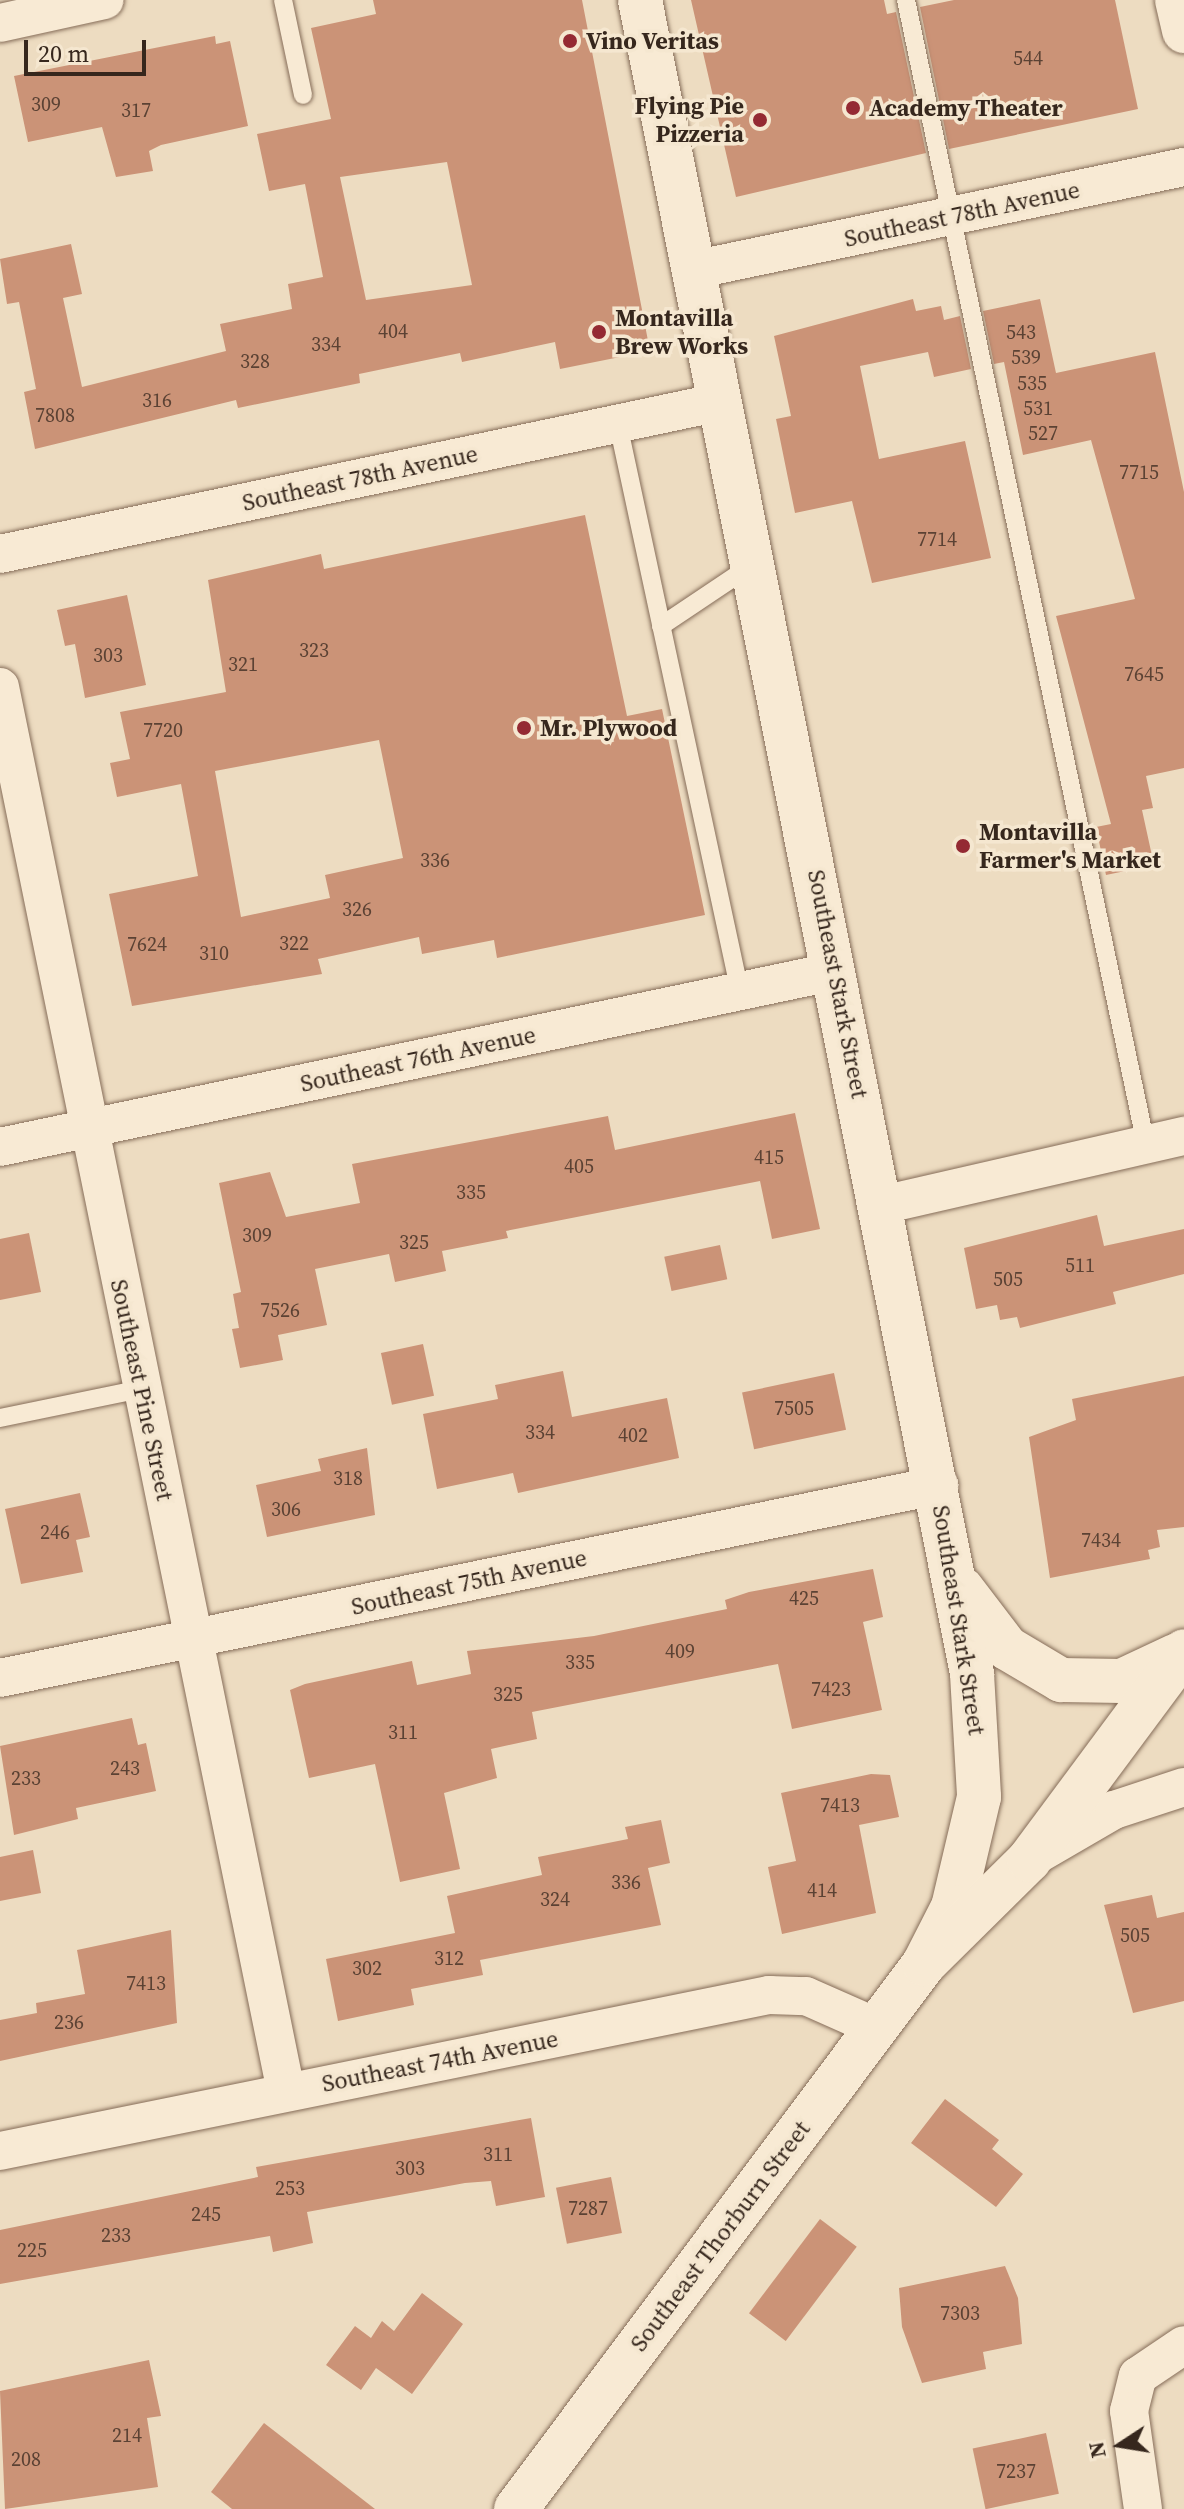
<!DOCTYPE html>
<style>
body{margin:0}
#map{position:relative;width:1184px;height:2509px;overflow:hidden;background:#eddcc1;font-family:"Source Serif 4",serif}
div>[style]{position:absolute}
[style*='--x']{left:calc(var(--x)*1px);top:calc(var(--y)*1px);width:calc(var(--w)*1px);rotate:calc(var(--a)*1deg)}
.building>*{inset:0;background:#cb9377;transform-origin:0 0}
.roads{filter:drop-shadow(0 0 2px #866d59) drop-shadow(0 0 2px #866d59)}
.lane>*{height:18px;margin:-9px;padding:0 9px;transform-origin:9px;border-radius:9px;background:#f8ead4}
.street>*{height:38px;margin:-19px;padding:0 19px;transform-origin:19px;border-radius:19px;background:#f8ead4}
.secondary>*{height:44px;margin:-22px;padding:0 22px;transform-origin:22px;border-radius:22px;background:#f8ead4}
.dots>*{width:22px;height:22px;translate:-50% -50%;box-sizing:border-box;border:4px solid #f5e7d0;border-radius:50%}
span{translate:-50% -50%;white-space:nowrap;text-align:center;line-height:1.15;-webkit-text-stroke:7px #f5e7d0;paint-order:stroke}
.number-label{font-size:20px;color:#5b4234}
.number-label span{-webkit-text-stroke-width:0}
.poi-label{font-size:24px;color:#36271d;font-weight:700}
.left{translate:0 -50%;text-align:left}
.right{translate:-100% -50%;text-align:right}
.street-label{font-size:24px;color:#36271d}
.north{position:absolute;left:1080px;top:2405px;width:80px;height:80px;-webkit-text-stroke:6px #f5e7d0;paint-order:stroke;rotate:258deg;font-size:22px;font-weight:700;line-height:32px;text-align:center;color:#36271d}
.north::after{content:'';display:block;margin:auto;width:28px;height:36px;background:#36271d;clip-path:polygon(50% 0,100% 100%,50% 72%,0 100%)}
.scale{position:absolute;left:24px;top:40px;width:122px;height:36px;box-sizing:border-box;border:4px solid #36271d;border-top:0;padding-left:10px;font-size:24px;line-height:28px;white-space:nowrap;color:#36271d;-webkit-text-stroke:6px #f5e7d0;paint-order:stroke}
</style>
<div id="map">
<div class="building">
<i style="clip-path:polygon(evenodd,373px 0,582px 0,650px 351px,560px 369px,555px 342px,462px 362px,460px 353px,359px 374px,360px 383px,238px 408px,236px 400px,35px 449px,24px 392px,36px 389px,19px 302px,7px 304px,0 259px,71px 244px,82px 294px,63px 298px,82px 387px,226px 351px,220px 324px,292px 309px,288px 284px,323px 277px,305px 184px,269px 191px,257px 134px,331px 119px,311px 28px,376px 14px,373px 0,447px 162px,472px 285px,366px 300px,340px 177px,447px 162px)"></i>
<i style="clip-path:polygon(691px 0,884px 0,887px 14px,896px 12px,926px 153px,736px 197px)"></i>
<i style="clip-path:polygon(954px 0,1115px 0,1138px 109px,949px 149px,920px 7px)"></i>
<i style="clip-path:polygon(215px 36px,216px 44px,230px 41px,248px 126px,161px 145px,149px 151px,153px 171px,116px 177px,102px 127px,28px 142px,14px 76px)"></i>
<i style="clip-path:polygon(913px 299px,916px 311px,941px 306px,944px 320px,960px 316px,971px 369px,934px 377px,928px 352px,860px 366px,879px 459px,965px 441px,991px 558px,872px 583px,852px 501px,795px 513px,776px 419px,791px 416px,774px 336px)"></i>
<i style="clip-path:polygon(1040px 299px,1056px 373px,1155px 352px,1184px 492px,1184px 768px,1146px 776px,1153px 808px,1142px 810px,1154px 865px,1106px 875px,1096px 827px,1111px 824px,1056px 616px,1135px 599px,1091px 440px,1023px 455px,1004px 362px,994px 364px,983px 311px)"></i>
<i style="clip-path:polygon(evenodd,585px 515px,627px 716px,662px 709px,705px 915px,497px 958px,494px 940px,422px 954px,419px 937px,318px 959px,322px 974px,132px 1006px,109px 894px,198px 876px,181px 784px,117px 797px,110px 763px,130px 759px,120px 712px,226px 692px,208px 580px,321px 554px,324px 569px,585px 515px,379px 740px,403px 858px,325px 875px,330px 898px,241px 917px,215px 771px,379px 740px)"></i>
<i style="clip-path:polygon(127px 595px,146px 685px,85px 698px,75px 644px,65px 646px,57px 610px)"></i>
<i style="clip-path:polygon(795px 1113px,820px 1229px,772px 1239px,760px 1181px,506px 1231px,508px 1238px,442px 1251px,446px 1271px,395px 1282px,389px 1254px,315px 1269px,327px 1325px,278px 1335px,283px 1360px,240px 1368px,232px 1329px,239px 1328px,233px 1294px,241px 1292px,219px 1183px,270px 1172px,286px 1217px,360px 1203px,352px 1164px,608px 1116px,615px 1150px)"></i>
<i style="clip-path:polygon(1097px 1215px,1104px 1246px,1184px 1229px,1184px 1274px,1113px 1292px,1116px 1304px,1020px 1328px,1017px 1317px,1000px 1320px,997px 1305px,976px 1309px,964px 1248px)"></i>
<i style="clip-path:polygon(29px 1233px,41px 1292px,0 1300px,0 1239px)"></i>
<i style="left:720px;top:1245px;width:35px;height:57px;rotate:78deg"></i>
<i style="left:423px;top:1344px;width:53px;height:43px;rotate:78deg"></i>
<i style="clip-path:polygon(563px 1371px,572px 1417px,667px 1398px,679px 1458px,518px 1493px,513px 1473px,437px 1489px,423px 1414px,498px 1399px,495px 1385px)"></i>
<i style="left:834px;top:1373px;width:58px;height:94px;rotate:78deg"></i>
<i style="clip-path:polygon(1184px 1376px,1184px 1527px,1157px 1530px,1160px 1547px,1148px 1550px,1150px 1559px,1050px 1578px,1029px 1437px,1076px 1420px,1072px 1399px)"></i>
<i style="clip-path:polygon(367px 1448px,375px 1515px,267px 1537px,256px 1485px,321px 1471px,318px 1459px)"></i>
<i style="clip-path:polygon(80px 1493px,90px 1537px,76px 1540px,83px 1572px,21px 1584px,5px 1509px)"></i>
<i style="clip-path:polygon(873px 1569px,883px 1617px,863px 1622px,882px 1710px,792px 1729px,778px 1664px,532px 1712px,537px 1739px,491px 1749px,497px 1778px,444px 1793px,460px 1869px,400px 1882px,375px 1764px,309px 1778px,290px 1690px,305px 1684px,412px 1661px,417px 1685px,471px 1674px,467px 1651px,594px 1636px,727px 1609px,725px 1600px,749px 1592px)"></i>
<i style="clip-path:polygon(132px 1718px,138px 1745px,146px 1743px,156px 1791px,76px 1808px,78px 1819px,14px 1835px,0 1746px)"></i>
<i style="clip-path:polygon(871px 1774px,890px 1775px,899px 1817px,859px 1825px,876px 1913px,782px 1934px,768px 1867px,796px 1861px,781px 1793px)"></i>
<i style="clip-path:polygon(661px 1820px,670px 1863px,648px 1868px,661px 1925px,480px 1960px,483px 1975px,411px 1989px,414px 2005px,338px 2021px,326px 1959px,455px 1933px,447px 1896px,542px 1875px,538px 1857px,628px 1839px,625px 1827px)"></i>
<i style="clip-path:polygon(33px 1850px,41px 1893px,0 1901px,0 1857px)"></i>
<i style="clip-path:polygon(1152px 1895px,1157px 1918px,1184px 1912px,1184px 2001px,1133px 2013px,1104px 1905px)"></i>
<i style="clip-path:polygon(171px 1930px,177px 2023px,0 2061px,0 2020px,37px 2013px,36px 2003px,85px 1994px,77px 1950px)"></i>
<i style="clip-path:polygon(945px 2099px,999px 2140px,992px 2149px,1023px 2174px,996px 2207px,911px 2143px)"></i>
<i style="clip-path:polygon(531px 2118px,545px 2197px,496px 2206px,491px 2181px,465px 2183px,307px 2212px,313px 2243px,273px 2252px,270px 2236px,0 2284px,0 2230px,258px 2177px,256px 2167px)"></i>
<i style="left:611px;top:2177px;width:57px;height:56px;rotate:79deg"></i>
<i style="left:820px;top:2219px;width:46px;height:118px;rotate:37deg"></i>
<i style="clip-path:polygon(1005px 2266px,1018px 2298px,1022px 2344px,983px 2352px,986px 2369px,922px 2383px,902px 2327px,899px 2288px)"></i>
<i style="clip-path:polygon(422px 2293px,463px 2324px,412px 2394px,376px 2368px,361px 2390px,326px 2365px,355px 2326px,371px 2338px,382px 2321px,394px 2331px)"></i>
<i style="clip-path:polygon(149px 2360px,161px 2416px,147px 2418px,158px 2487px,5px 2509px,0 2391px)"></i>
<i style="clip-path:polygon(264px 2423px,375px 2509px,232px 2509px,211px 2492px)"></i>
<i style="left:1046px;top:2433px;width:62px;height:75px;rotate:78deg"></i>
</div>
<div class="roads">
<div class="lane">
<i style="--x:283;--y:0;--w:97;--a:78.1"></i>
<i style="--x:906;--y:0;--w:1170;--a:78.16"></i>
<i style="--x:618;--y:424;--w:581;--a:77.88"></i>
<i style="--x:661;--y:626;--w:110;--a:-33.8"></i>
<i style="--x:0;--y:1418;--w:144;--a:-11.6"></i>
</div>
<div class="street">
<i style="--x:0;--y:23;--w:107;--a:-12.4"></i>
<i style="--x:693;--y:270;--w:502;--a:-11.85"></i>
<i style="--x:0;--y:554;--w:736;--a:-11.92"></i>
<i style="--x:0;--y:687;--w:1434;--a:78.49"></i>
<i style="--x:0;--y:1147;--w:854;--a:-11.89"></i>
<i style="--x:882;--y:1205;--w:310;--a:-12.9"></i>
<i style="--x:0;--y:1678;--w:959;--a:-11.61"></i>
<i style="--x:1038;--y:1854;--w:88;--a:-30.1"></i>
<i style="--x:1114;--y:1810;--w:74;--a:-18.2"></i>
<i style="--x:0;--y:2151;--w:785;--a:-11.47"></i>
<i style="--x:769;--y:1995;--w:37;--a:2"></i>
<i style="--x:806;--y:1996;--w:77;--a:23.9"></i>
<i style="--x:1143;--y:2509;--w:99;--a:-98.1"></i>
<i style="--x:1129;--y:2411;--w:36;--a:-76"></i>
<i style="--x:1138;--y:2376;--w:55;--a:-34"></i>
</div>
<div class="secondary">
<i style="--x:640;--y:0;--w:1707;--a:78.78"></i>
<i style="--x:972;--y:1674;--w:123;--a:86.7"></i>
<i style="--x:979;--y:1797;--w:113;--a:103.3"></i>
<i style="--x:953;--y:1907;--w:64;--a:117"></i>
<i style="--x:1177;--y:0;--w:32;--a:77"></i>
<i style="--x:962;--y:1589;--w:74;--a:52.7"></i>
<i style="--x:1007;--y:1648;--w:63;--a:30.7"></i>
<i style="--x:1061;--y:1680;--w:61;--a:0.9"></i>
<i style="--x:1122;--y:1681;--w:59;--a:-25.3"></i>
<i style="--x:516;--y:2509;--w:681;--a:-53.18"></i>
<i style="--x:924;--y:1964;--w:148;--a:-44.7"></i>
<i style="--x:1029;--y:1860;--w:260;--a:-53.4"></i>
</div>
</div>
<div class="dots">
<i style="left:570px;top:41px;background:#942a33"></i>
<i style="left:853px;top:108px;background:#942a33"></i>
<i style="left:760px;top:120px;background:#942a33"></i>
<i style="left:599px;top:332px;background:#942a33"></i>
<i style="left:524px;top:728px;background:#942a33"></i>
<i style="left:963px;top:846px;background:#942a33"></i>
</div>
<div class="number-label">
<span style="left:1028px;top:58px">544</span>
<span style="left:46px;top:104px">309</span>
<span style="left:136px;top:110px">317</span>
<span style="left:393px;top:331px">404</span>
<span style="left:1021px;top:332px">543</span>
<span style="left:326px;top:344px">334</span>
<span style="left:1026px;top:357px">539</span>
<span style="left:255px;top:361px">328</span>
<span style="left:1032px;top:383px">535</span>
<span style="left:157px;top:400px">316</span>
<span style="left:1038px;top:408px">531</span>
<span style="left:55px;top:415px">7808</span>
<span style="left:1043px;top:433px">527</span>
<span style="left:1139px;top:472px">7715</span>
<span style="left:937px;top:539px">7714</span>
<span style="left:314px;top:650px">323</span>
<span style="left:108px;top:655px">303</span>
<span style="left:243px;top:664px">321</span>
<span style="left:1144px;top:674px">7645</span>
<span style="left:163px;top:730px">7720</span>
<span style="left:435px;top:860px">336</span>
<span style="left:357px;top:909px">326</span>
<span style="left:294px;top:943px">322</span>
<span style="left:147px;top:944px">7624</span>
<span style="left:214px;top:953px">310</span>
<span style="left:769px;top:1157px">415</span>
<span style="left:579px;top:1166px">405</span>
<span style="left:471px;top:1192px">335</span>
<span style="left:257px;top:1235px">309</span>
<span style="left:414px;top:1242px">325</span>
<span style="left:1080px;top:1265px">511</span>
<span style="left:1008px;top:1279px">505</span>
<span style="left:280px;top:1310px">7526</span>
<span style="left:794px;top:1408px">7505</span>
<span style="left:540px;top:1432px">334</span>
<span style="left:633px;top:1435px">402</span>
<span style="left:348px;top:1478px">318</span>
<span style="left:286px;top:1509px">306</span>
<span style="left:55px;top:1532px">246</span>
<span style="left:1101px;top:1540px">7434</span>
<span style="left:804px;top:1598px">425</span>
<span style="left:680px;top:1651px">409</span>
<span style="left:580px;top:1662px">335</span>
<span style="left:831px;top:1689px">7423</span>
<span style="left:508px;top:1694px">325</span>
<span style="left:403px;top:1732px">311</span>
<span style="left:125px;top:1768px">243</span>
<span style="left:26px;top:1778px">233</span>
<span style="left:840px;top:1805px">7413</span>
<span style="left:626px;top:1882px">336</span>
<span style="left:822px;top:1890px">414</span>
<span style="left:555px;top:1899px">324</span>
<span style="left:1135px;top:1935px">505</span>
<span style="left:449px;top:1958px">312</span>
<span style="left:367px;top:1968px">302</span>
<span style="left:146px;top:1983px">7413</span>
<span style="left:69px;top:2022px">236</span>
<span style="left:498px;top:2154px">311</span>
<span style="left:410px;top:2168px">303</span>
<span style="left:290px;top:2188px">253</span>
<span style="left:588px;top:2208px">7287</span>
<span style="left:206px;top:2214px">245</span>
<span style="left:116px;top:2235px">233</span>
<span style="left:32px;top:2250px">225</span>
<span style="left:960px;top:2313px">7303</span>
<span style="left:127px;top:2435px">214</span>
<span style="left:26px;top:2459px">208</span>
<span style="left:1016px;top:2471px">7237</span>
</div>
<div class="poi-label">
<span class="left" style="left:586px;top:41px">Vino Veritas</span>
<span class="right" style="left:744px;top:120px">Flying Pie<br>Pizzeria</span>
<span class="left" style="left:869px;top:108px">Academy Theater</span>
<span class="left" style="left:615px;top:332px">Montavilla<br>Brew Works</span>
<span class="left" style="left:540px;top:728px">Mr. Plywood</span>
<span class="left" style="left:979px;top:846px">Montavilla<br>Farmer's Market</span>
</div>
<div class="street-label">
<span style="left:962px;top:214px;rotate:-12deg">Southeast 78th Avenue</span>
<span style="left:360px;top:478px;rotate:-12deg">Southeast 78th Avenue</span>
<span style="left:838px;top:984px;rotate:79deg">Southeast Stark Street</span>
<span style="left:418px;top:1059px;rotate:-12deg">Southeast 76th Avenue</span>
<span style="left:142px;top:1390px;rotate:78deg">Southeast Pine Street</span>
<span style="left:469px;top:1582px;rotate:-12deg">Southeast 75th Avenue</span>
<span style="left:959px;top:1620px;rotate:81deg">Southeast Stark Street</span>
<span style="left:440px;top:2061px;rotate:-11deg">Southeast 74th Avenue</span>
<span style="left:720px;top:2236px;rotate:-53deg">Southeast Thorburn Street</span>
</div>
<div class="north">N</div>
<div class="scale">20 m</div>
</div>
